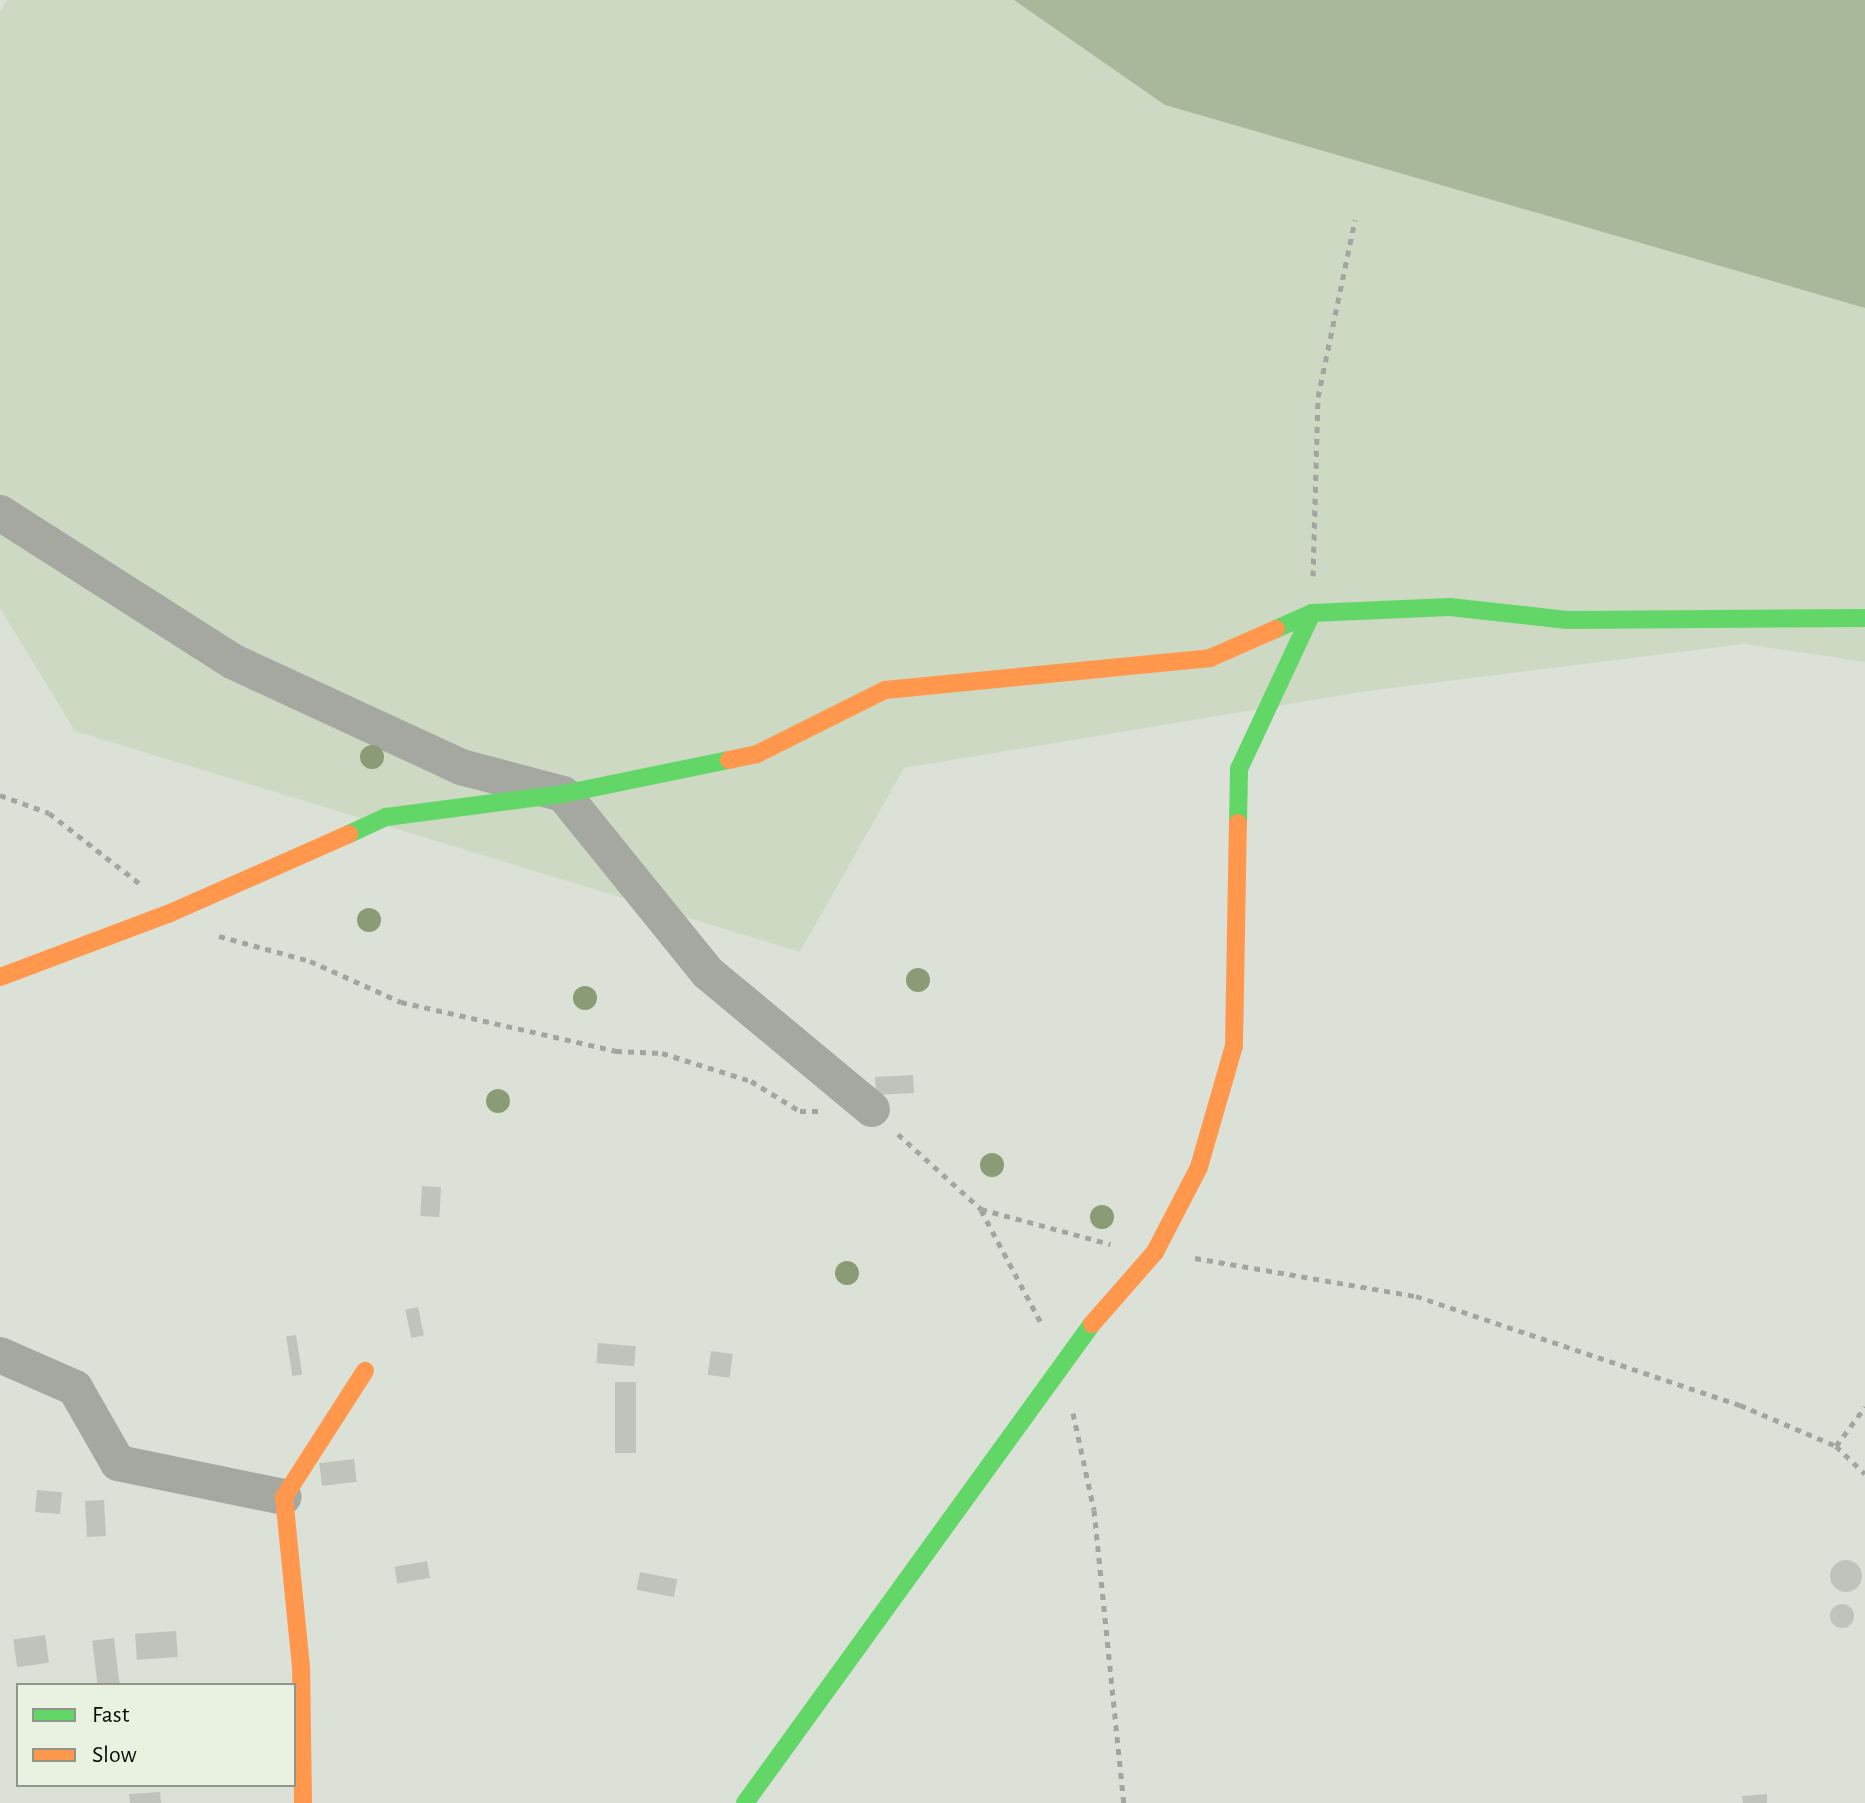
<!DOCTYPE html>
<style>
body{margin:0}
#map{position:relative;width:1865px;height:1803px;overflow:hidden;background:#dce1d8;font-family:"Alegreya Sans",sans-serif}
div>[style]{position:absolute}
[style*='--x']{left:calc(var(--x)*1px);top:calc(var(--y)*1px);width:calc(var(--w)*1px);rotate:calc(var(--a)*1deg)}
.green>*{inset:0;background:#ced9c4}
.water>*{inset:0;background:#a9b89a}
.building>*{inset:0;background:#bfc3bb;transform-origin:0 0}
.round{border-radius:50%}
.path>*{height:5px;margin-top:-2.5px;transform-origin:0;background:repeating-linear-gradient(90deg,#a2a69f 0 6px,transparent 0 12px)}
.street>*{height:36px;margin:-18px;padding:0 18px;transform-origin:18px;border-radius:18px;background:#a5a8a1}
.fast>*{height:18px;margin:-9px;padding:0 9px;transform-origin:9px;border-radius:9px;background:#63d668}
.slow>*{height:18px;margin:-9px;padding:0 9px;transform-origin:9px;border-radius:9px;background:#ff974d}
.trees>*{width:24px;height:24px;margin:-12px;border-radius:50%;background:#8a9b76}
span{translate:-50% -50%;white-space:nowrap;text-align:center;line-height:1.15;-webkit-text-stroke:6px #e9f2e1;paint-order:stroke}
.legend{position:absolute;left:16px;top:1683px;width:280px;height:104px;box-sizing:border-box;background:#e9f2e1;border:2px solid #90968a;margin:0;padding:10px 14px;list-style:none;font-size:24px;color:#0a0d07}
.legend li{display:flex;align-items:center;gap:16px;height:40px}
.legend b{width:40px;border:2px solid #90968a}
</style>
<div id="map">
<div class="green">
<i style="clip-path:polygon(7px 0,1014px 0,1165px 105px,1865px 308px,1865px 662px,1744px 644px,1368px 691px,904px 768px,800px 952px,75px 731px,0 608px,0 12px)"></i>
</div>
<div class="water">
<i style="clip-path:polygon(1014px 0,1865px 0,1865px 308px,1165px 105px)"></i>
</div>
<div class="building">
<i style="left:913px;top:1075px;width:18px;height:38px;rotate:87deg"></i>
<i style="left:422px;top:1186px;width:19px;height:30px;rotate:3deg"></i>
<i style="left:418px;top:1307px;width:29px;height:13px;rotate:78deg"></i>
<i style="left:296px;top:1335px;width:40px;height:10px;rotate:81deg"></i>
<i style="left:598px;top:1343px;width:38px;height:20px;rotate:5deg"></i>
<i style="left:711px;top:1351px;width:22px;height:24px;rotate:8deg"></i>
<i style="left:615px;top:1382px;width:21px;height:71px"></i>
<i style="left:354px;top:1459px;width:23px;height:35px;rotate:83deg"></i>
<i style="left:37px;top:1490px;width:25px;height:22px;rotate:5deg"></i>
<i style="left:104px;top:1500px;width:36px;height:19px;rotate:87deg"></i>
<i class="round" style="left:1830px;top:1560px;width:32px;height:32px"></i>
<i style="left:427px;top:1561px;width:17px;height:33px;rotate:80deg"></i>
<i style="left:640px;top:1572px;width:38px;height:18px;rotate:11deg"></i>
<i class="round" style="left:1830px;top:1604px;width:24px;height:24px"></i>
<i style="left:176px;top:1631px;width:26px;height:41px;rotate:86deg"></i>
<i style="left:45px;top:1635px;width:28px;height:32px;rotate:82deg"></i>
<i style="left:114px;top:1638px;width:47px;height:22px;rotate:83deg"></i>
<i style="clip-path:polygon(160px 1792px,161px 1803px,130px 1803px,129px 1794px)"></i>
<i style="clip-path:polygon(1767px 1794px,1767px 1803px,1743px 1803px,1742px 1796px)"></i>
</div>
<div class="path">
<i style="--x:1313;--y:576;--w:179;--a:-88.4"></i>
<i style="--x:1318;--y:397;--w:181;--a:-78.2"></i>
<i style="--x:0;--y:795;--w:52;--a:20.2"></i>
<i style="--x:49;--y:813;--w:114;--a:37.9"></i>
<i style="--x:219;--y:936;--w:94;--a:15.4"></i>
<i style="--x:310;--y:961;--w:100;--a:24.3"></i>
<i style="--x:401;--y:1002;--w:221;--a:12.8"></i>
<i style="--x:616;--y:1051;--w:46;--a:2.5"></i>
<i style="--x:662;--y:1053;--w:93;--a:17.5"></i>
<i style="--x:751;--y:1081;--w:57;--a:31.5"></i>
<i style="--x:800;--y:1111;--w:18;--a:0"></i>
<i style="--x:898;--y:1134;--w:112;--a:42.1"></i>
<i style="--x:981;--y:1209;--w:134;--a:15.2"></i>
<i style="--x:981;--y:1210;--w:126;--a:62"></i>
<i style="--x:1195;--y:1258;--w:224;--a:9.8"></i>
<i style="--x:1416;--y:1296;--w:342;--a:18.6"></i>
<i style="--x:1740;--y:1405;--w:104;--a:23.1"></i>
<i style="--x:1836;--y:1446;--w:40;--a:44"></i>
<i style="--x:1073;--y:1413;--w:99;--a:77.8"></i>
<i style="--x:1094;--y:1510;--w:295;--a:84.2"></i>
<i style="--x:1836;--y:1446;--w:49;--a:-53.4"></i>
</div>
<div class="street">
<i style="--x:0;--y:513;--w:277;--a:32.5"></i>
<i style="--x:234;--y:662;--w:250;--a:24.8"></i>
<i style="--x:461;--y:767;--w:106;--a:14.8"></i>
<i style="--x:563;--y:794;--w:230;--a:51"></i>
<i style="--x:708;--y:973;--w:213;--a:39.7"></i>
<i style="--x:0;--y:1355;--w:82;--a:23.7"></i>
<i style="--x:75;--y:1388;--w:86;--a:60.2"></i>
<i style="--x:118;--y:1463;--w:169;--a:11.6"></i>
</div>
<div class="fast">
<i style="--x:1276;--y:629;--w:39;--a:-24"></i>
<i style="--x:1312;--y:613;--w:138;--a:-2.5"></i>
<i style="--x:1450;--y:607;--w:118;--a:6.3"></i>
<i style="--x:1567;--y:620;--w:298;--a:-0.4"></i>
<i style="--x:1238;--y:823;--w:54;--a:-88.9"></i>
<i style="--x:1239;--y:769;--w:172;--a:-64.9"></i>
<i style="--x:349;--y:834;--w:41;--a:-24.7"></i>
<i style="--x:386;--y:817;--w:178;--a:-7.4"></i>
<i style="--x:563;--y:794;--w:169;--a:-11.6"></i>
<i style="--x:745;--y:1803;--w:591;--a:-54.08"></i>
</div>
<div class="slow">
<i style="--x:729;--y:760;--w:29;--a:-12"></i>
<i style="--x:757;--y:754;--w:143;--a:-26.6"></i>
<i style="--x:885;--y:690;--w:327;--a:-5.6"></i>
<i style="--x:1210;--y:658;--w:72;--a:-23.7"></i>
<i style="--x:0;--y:977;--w:179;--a:-20.6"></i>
<i style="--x:168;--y:914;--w:198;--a:-23.8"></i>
<i style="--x:1092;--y:1324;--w:96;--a:-48.8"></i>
<i style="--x:1155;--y:1252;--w:96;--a:-62.6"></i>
<i style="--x:1199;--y:1167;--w:126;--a:-73.9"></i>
<i style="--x:1234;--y:1046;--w:223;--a:-89"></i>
<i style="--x:303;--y:1803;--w:136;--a:-90.8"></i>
<i style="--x:301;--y:1667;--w:171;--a:-95.7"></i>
<i style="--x:284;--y:1497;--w:150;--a:-57.3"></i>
</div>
<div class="trees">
<i style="left:372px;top:757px"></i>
<i style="left:369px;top:920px"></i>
<i style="left:918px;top:980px"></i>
<i style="left:585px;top:998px"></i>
<i style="left:498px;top:1101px"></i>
<i style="left:992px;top:1165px"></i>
<i style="left:1102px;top:1217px"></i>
<i style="left:847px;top:1273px"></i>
</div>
<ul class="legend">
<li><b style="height:10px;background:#63d668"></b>Fast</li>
<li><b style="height:10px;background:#ff974d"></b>Slow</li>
</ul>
</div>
